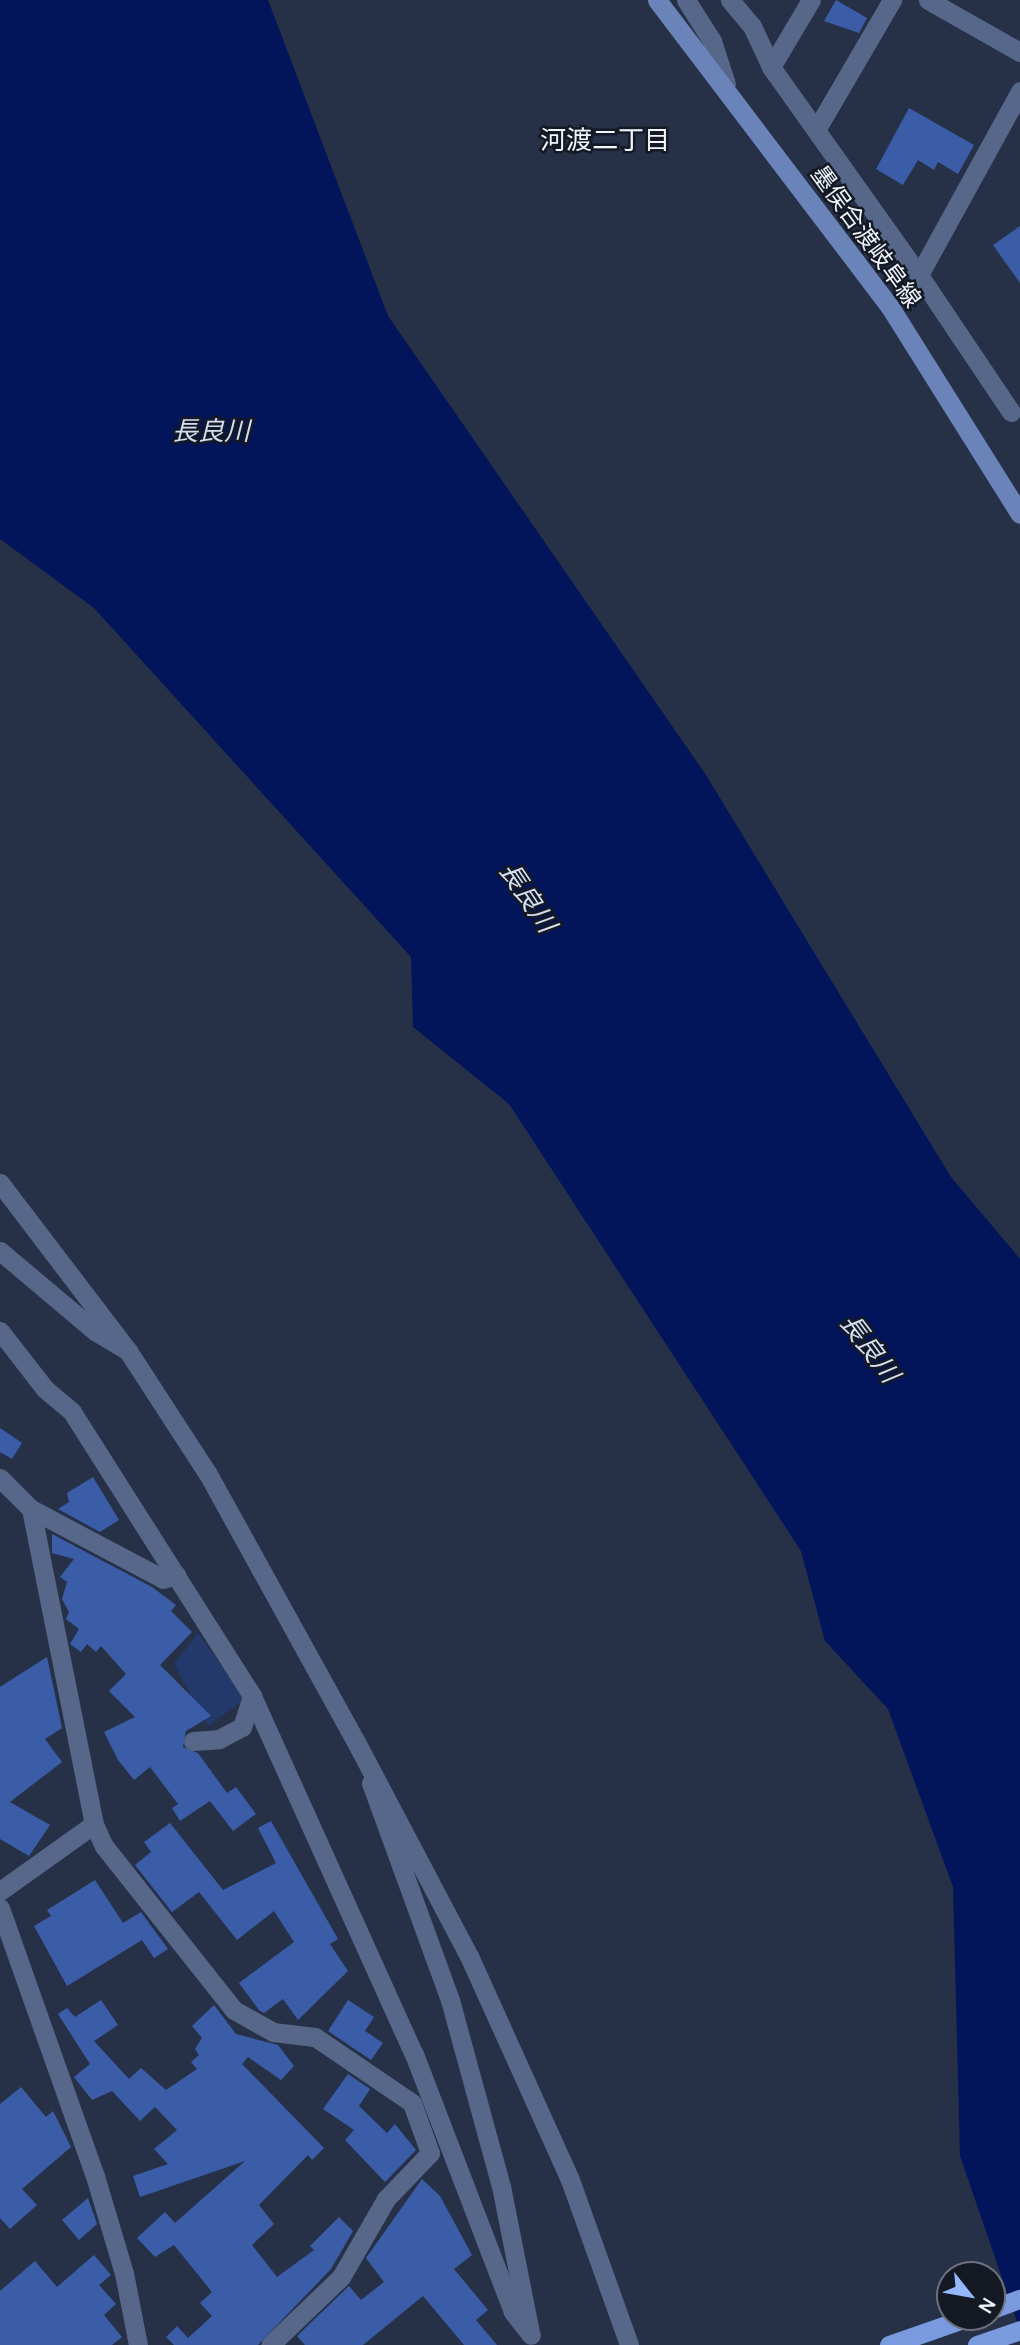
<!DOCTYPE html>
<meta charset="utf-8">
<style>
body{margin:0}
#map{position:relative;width:1020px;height:2345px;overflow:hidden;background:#263148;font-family:Manrope,"Noto Sans JP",sans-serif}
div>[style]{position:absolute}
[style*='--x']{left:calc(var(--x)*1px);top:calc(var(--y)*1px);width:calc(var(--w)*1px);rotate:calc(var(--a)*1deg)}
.green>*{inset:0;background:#23396c}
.water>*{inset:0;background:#02155b}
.building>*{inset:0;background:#3b5da8}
.minor>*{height:19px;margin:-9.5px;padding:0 9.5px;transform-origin:9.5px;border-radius:9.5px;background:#566789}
.tertiary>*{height:19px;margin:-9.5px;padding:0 9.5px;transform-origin:9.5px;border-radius:9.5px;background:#566789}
.secondary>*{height:19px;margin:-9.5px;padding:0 9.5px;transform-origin:9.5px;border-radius:9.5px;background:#6a84b9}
.primary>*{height:19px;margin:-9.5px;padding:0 9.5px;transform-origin:9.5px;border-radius:9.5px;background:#7a9adf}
span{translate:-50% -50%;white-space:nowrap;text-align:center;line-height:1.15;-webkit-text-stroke:5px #141923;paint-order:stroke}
.street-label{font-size:24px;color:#f0f5fe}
.neighbourhood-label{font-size:26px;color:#f0f5fe}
.water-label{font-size:26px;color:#d3def3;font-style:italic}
.north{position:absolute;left:936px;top:2261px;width:70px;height:70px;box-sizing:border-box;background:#141923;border:2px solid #6c717b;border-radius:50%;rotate:121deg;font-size:19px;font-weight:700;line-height:28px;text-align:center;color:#f0f5fe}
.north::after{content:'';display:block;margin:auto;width:24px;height:32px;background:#94b7fd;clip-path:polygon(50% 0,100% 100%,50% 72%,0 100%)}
</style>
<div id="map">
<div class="green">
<i style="clip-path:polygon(198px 1633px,245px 1699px,208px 1726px,174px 1664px)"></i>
</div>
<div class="water">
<i style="clip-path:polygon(0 0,268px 0,388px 316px,706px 775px,951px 1177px,1020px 1259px,1020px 2330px,960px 2156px,953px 1887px,888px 1709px,825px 1641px,801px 1551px,509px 1104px,413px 1027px,411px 957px,94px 608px,0 539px)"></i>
</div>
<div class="building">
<i style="clip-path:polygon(836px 0,867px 18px,859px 33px,824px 21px)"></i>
<i style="clip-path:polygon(909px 108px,974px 145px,958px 174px,938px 162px,934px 170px,918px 160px,903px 185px,876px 169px)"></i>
<i style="clip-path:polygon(1020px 226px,1020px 283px,993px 245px)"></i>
<i style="clip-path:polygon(0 1428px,22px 1443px,12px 1459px,0 1452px)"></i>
<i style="clip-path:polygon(93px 1477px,119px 1520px,100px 1532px,58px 1509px,69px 1502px,67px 1493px)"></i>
<i style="clip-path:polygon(52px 1534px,152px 1587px,176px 1605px,171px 1611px,192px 1632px,160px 1665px,211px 1716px,186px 1731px,183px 1747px,198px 1753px,227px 1793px,236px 1787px,256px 1814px,233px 1831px,210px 1801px,180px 1821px,172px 1808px,178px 1804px,150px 1767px,134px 1780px,118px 1760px,104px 1732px,135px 1717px,109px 1691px,126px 1674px,101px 1646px,96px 1652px,87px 1644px,81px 1652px,70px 1644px,79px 1629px,66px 1619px,69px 1612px,62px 1599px,67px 1582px,60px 1577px,74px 1559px,52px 1553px)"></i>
<i style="clip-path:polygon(47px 1657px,62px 1728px,45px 1739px,62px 1762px,10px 1802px,50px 1825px,29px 1856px,0 1839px,0 1687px)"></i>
<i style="clip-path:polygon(271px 1821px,338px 1939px,330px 1944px,348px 1971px,298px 2020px,283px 1999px,264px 2013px,259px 2010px,239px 1983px,294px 1942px,274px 1911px,237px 1940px,199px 1892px,172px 1912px,135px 1865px,151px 1852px,144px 1842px,170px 1823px,223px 1890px,276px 1863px,258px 1828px)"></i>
<i style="clip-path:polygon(95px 1880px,123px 1923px,141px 1912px,168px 1949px,154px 1958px,142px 1940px,67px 1986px,34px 1926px,51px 1916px,47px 1910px)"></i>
<i style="clip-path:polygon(101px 2000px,118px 2025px,94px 2041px,129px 2079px,141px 2068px,166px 2090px,197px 2069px,191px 2062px,199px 2055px,195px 2049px,202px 2038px,192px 2026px,214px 2005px,236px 2034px,278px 2045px,294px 2066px,281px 2080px,248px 2057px,242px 2064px,324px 2148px,312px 2160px,308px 2155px,259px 2205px,274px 2224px,252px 2245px,277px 2277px,314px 2250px,310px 2246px,339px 2217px,353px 2231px,331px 2269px,258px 2345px,174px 2345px,166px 2337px,177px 2326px,188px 2338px,212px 2316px,200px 2303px,212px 2292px,174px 2245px,155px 2257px,137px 2238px,165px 2212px,175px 2223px,245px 2161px,140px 2197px,133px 2176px,168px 2164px,154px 2149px,177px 2130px,155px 2107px,140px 2121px,112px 2091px,92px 2100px,74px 2077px,90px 2064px,58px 2014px,67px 2008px,75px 2017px)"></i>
<i style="clip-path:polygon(348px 2000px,374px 2017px,365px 2031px,383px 2043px,371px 2060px,328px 2031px)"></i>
<i style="clip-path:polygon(348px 2074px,370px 2089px,359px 2106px,387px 2133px,395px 2124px,416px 2150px,385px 2182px,345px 2140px,354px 2130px,323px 2109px)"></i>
<i style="clip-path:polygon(21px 2087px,46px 2117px,53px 2111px,71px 2147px,22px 2189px,37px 2205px,10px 2229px,0 2218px,0 2104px)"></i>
<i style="clip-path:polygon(422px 2179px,440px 2196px,472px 2255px,454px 2269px,488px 2310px,476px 2320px,497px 2345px,464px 2345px,423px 2296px,363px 2345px,305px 2345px,297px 2336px,349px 2286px,361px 2300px,384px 2282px,366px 2258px)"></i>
<i style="clip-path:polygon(88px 2198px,97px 2224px,79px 2240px,62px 2220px)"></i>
<i style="clip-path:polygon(94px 2255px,111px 2275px,99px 2285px,116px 2304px,104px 2315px,122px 2337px,112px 2345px,0 2345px,0 2291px,35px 2261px,57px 2287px)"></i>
</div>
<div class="minor">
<i style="--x:686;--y:0;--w:49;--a:57.6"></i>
<i style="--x:712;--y:41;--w:45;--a:72"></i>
<i style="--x:730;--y:0;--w:34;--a:50"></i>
<i style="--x:752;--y:26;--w:45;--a:65.1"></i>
<i style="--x:771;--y:67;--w:78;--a:-59.2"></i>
<i style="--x:928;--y:0;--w:106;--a:29.5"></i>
<i style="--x:771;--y:67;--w:255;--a:54.6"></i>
<i style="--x:816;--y:130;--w:151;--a:-59.7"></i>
<i style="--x:1011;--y:412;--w:165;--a:-123.9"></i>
<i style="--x:919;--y:275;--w:210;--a:-61.2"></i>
<i style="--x:0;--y:1251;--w:124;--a:40.1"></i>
<i style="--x:95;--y:1331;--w:39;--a:31"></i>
<i style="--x:0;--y:1331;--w:73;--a:52.2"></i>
<i style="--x:45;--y:1389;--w:35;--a:40"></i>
<i style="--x:72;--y:1412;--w:336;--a:57.6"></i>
<i style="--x:252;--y:1696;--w:393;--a:65.7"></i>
<i style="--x:414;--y:2054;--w:276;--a:69"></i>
<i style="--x:513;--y:2312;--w:29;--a:52"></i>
<i style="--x:0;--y:1478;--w:44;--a:45"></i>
<i style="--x:31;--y:1509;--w:321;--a:78.7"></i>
<i style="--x:94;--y:1824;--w:24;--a:66"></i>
<i style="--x:104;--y:1846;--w:209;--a:51.6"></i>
<i style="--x:234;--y:2010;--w:45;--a:29.4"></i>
<i style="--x:273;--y:2032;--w:42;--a:6.8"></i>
<i style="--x:315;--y:2037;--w:117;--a:34.2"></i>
<i style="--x:412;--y:2103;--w:53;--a:70.2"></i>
<i style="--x:430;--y:2153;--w:64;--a:133.7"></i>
<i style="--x:386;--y:2199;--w:90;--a:120"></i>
<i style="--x:341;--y:2277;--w:98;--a:136.2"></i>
<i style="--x:31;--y:1509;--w:149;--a:27.9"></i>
<i style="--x:163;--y:1579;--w:14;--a:-17"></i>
<i style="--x:193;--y:1741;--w:26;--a:-4"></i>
<i style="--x:219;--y:1739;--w:26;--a:-28"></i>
<i style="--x:242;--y:1727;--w:33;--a:-72"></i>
<i style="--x:371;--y:1783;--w:231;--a:70"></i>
<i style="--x:450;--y:2000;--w:193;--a:74.7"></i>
<i style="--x:501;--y:2186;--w:149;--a:78.8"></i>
<i style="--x:0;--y:1891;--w:115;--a:-35.5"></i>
<i style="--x:0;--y:1908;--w:284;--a:70.5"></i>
<i style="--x:95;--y:2176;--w:101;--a:73.4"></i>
<i style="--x:124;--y:2273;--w:73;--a:79"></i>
</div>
<div class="tertiary">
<i style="--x:0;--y:1183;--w:211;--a:52.7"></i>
<i style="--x:128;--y:1351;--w:147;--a:57"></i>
<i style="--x:208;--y:1474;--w:304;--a:61.1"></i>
<i style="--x:355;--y:1740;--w:244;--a:62.2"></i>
<i style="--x:469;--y:1956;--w:243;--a:65.7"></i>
<i style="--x:569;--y:2177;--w:178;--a:70.3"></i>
</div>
<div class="secondary">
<i style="--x:657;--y:0;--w:385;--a:52.8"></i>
<i style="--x:890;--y:307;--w:244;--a:57.9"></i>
</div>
<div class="primary">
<i style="--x:992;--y:2309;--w:30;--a:-20"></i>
<i style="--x:889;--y:2345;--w:85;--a:-19.3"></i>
<i style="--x:977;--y:2345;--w:46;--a:-19.2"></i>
</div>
<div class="street-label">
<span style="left:867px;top:236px;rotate:54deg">墨俣合渡岐阜線</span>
</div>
<div class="neighbourhood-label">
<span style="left:605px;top:140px">河渡二丁目</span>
</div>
<div class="water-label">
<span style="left:211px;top:431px">長良川</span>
<span style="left:528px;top:897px;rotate:56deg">長良川</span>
<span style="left:870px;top:1348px;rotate:53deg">長良川</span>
</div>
<div class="north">N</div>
</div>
